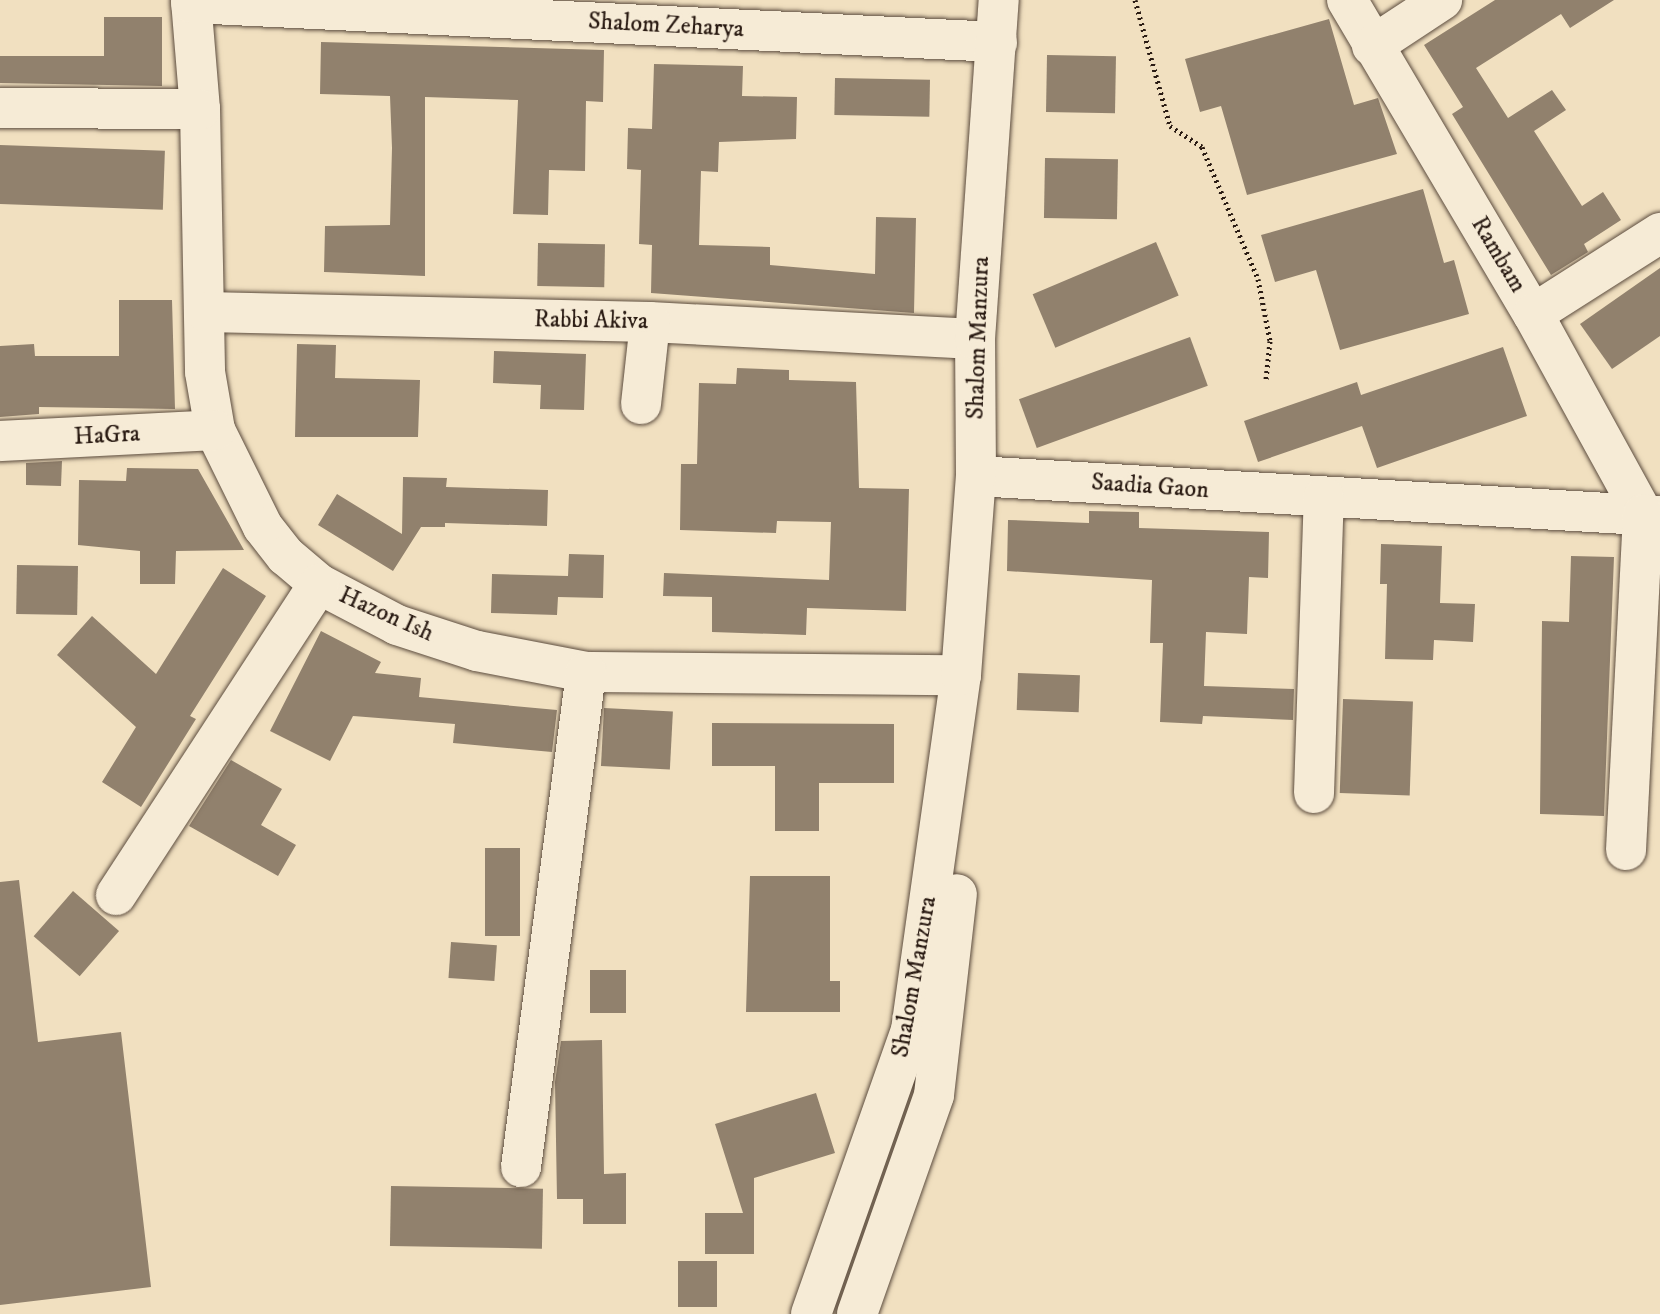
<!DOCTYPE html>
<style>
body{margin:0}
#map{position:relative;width:1660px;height:1314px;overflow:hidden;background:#f1e0c0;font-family:"IM FELL DW Pica",serif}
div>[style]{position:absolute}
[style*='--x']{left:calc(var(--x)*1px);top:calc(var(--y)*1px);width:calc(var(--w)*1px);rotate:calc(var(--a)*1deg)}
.building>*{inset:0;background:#91816d;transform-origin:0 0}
.path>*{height:5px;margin-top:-2.5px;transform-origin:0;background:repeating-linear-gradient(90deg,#2a1b13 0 2px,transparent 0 6px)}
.roads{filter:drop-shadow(0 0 2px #5c4c3e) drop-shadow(0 0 2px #5c4c3e)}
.minor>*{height:40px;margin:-20px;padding:0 20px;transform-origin:20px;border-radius:20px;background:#f6ebd6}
span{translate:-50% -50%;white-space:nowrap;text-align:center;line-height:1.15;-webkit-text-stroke:6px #f6ebd6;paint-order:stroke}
.street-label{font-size:24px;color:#2a1b13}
</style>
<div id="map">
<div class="building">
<i style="clip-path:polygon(1495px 0,1614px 0,1570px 28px,1561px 14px,1476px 68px,1508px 118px,1552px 90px,1566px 110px,1534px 131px,1582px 206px,1603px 192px,1621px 220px,1584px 244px,1588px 252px,1551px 275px,1452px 114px,1463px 107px,1424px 45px)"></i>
<i style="clip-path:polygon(104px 17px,162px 17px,162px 86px,0 83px,0 56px,104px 56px)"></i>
<i style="clip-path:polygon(1329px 19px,1354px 105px,1378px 98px,1397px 154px,1247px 195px,1221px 106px,1200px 112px,1185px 59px)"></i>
<i style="clip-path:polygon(321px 42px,604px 50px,603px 102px,586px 101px,585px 171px,549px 170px,548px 215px,513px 214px,518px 100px,425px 97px,425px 276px,324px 272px,325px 226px,390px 225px,392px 148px,390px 96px,320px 94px)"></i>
<i style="left:1047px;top:55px;width:69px;height:57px;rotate:1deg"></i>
<i style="clip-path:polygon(654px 64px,743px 66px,742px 96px,797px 97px,796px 139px,719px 142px,718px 172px,701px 171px,699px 245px,770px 247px,770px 265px,875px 274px,876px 217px,916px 218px,914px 313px,651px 293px,652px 245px,639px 244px,641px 170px,627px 169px,628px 128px,652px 129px)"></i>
<i style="left:835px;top:78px;width:95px;height:37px;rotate:1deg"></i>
<i style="left:0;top:145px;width:165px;height:59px;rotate:2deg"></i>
<i style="left:1045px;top:158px;width:73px;height:60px;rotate:1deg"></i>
<i style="clip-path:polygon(1423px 189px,1444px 263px,1454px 260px,1469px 314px,1340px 350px,1316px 270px,1275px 282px,1261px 235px)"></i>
<i style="left:1156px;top:242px;width:58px;height:134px;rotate:67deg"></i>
<i style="left:538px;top:243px;width:67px;height:43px;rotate:1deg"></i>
<i style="clip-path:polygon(1660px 268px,1660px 336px,1612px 369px,1580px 324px)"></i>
<i style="clip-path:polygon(119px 300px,172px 300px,175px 409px,39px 407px,39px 414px,0 417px,0 346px,34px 344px,35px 356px,119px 356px)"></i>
<i style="left:1190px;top:337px;width:52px;height:182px;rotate:70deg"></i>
<i style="clip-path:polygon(297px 344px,336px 345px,335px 378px,420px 380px,418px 437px,295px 437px)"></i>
<i style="clip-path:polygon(1503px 347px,1527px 416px,1377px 468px,1362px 426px,1258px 462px,1244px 421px,1357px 382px,1361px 395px)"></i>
<i style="clip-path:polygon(494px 351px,586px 354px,584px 410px,540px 409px,541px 385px,493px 383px)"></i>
<i style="clip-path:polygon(737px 368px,789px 370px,789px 380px,856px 382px,859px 488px,909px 489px,906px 611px,807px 608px,806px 635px,712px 632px,712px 597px,663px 596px,664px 573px,829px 580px,831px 522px,777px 521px,776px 533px,680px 530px,681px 464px,697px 464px,699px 383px,736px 384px)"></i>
<i style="clip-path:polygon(62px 461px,61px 486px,26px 485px,26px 463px)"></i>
<i style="clip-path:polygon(127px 468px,198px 469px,244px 550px,176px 551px,175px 584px,140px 584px,140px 551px,78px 545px,79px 480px,126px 481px)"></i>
<i style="clip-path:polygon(403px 477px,447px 478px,446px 487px,548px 490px,547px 526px,445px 523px,445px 527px,421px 527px,393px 571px,318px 525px,337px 494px,402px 534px)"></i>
<i style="clip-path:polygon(1089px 511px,1139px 512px,1139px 528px,1269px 532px,1268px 578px,1249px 577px,1247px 634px,1206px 632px,1204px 686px,1294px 689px,1293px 720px,1203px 716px,1202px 724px,1160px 722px,1163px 643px,1150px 643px,1152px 580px,1007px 571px,1008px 520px,1089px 523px)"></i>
<i style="clip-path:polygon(1381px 544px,1442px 546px,1440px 603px,1475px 604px,1473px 642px,1434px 640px,1433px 660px,1385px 659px,1387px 584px,1380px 584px)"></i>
<i style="clip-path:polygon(569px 554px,604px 555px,603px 598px,558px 597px,557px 615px,491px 613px,492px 574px,568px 576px)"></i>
<i style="clip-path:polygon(1571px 556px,1614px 557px,1604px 816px,1540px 814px,1542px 621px,1569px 622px)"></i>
<i style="left:17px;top:565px;width:61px;height:49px;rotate:1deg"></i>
<i style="clip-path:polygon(223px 568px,266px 596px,190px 716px,196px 719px,141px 807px,102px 782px,136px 727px,57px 655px,92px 616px,156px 674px)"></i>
<i style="clip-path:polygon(321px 631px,381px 662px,375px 673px,421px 678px,419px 697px,557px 710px,552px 752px,453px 743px,455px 724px,353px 716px,330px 761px,270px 731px)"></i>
<i style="left:1018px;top:673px;width:62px;height:37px;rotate:2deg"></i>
<i style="left:1343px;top:699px;width:70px;height:94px;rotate:2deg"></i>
<i style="left:604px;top:708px;width:69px;height:58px;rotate:3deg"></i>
<i style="clip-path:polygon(712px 723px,894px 724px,894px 783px,819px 783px,819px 831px,775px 831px,775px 766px,712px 766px)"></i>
<i style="clip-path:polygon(231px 760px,282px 789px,261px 825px,296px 845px,278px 876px,189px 826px)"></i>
<i style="left:485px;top:848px;width:35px;height:88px"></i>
<i style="clip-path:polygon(750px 876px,830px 876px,830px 981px,840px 981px,840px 1012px,746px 1012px)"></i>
<i style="clip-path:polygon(19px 880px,38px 1042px,121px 1032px,151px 1287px,0 1305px,0 882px)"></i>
<i style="left:73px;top:891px;width:61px;height:60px;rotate:41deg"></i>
<i style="left:451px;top:942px;width:46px;height:36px;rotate:4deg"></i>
<i style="left:590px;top:970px;width:36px;height:43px"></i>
<i style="clip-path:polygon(602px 1040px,604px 1174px,626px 1173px,626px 1224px,583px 1224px,583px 1199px,557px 1199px,555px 1082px,561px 1041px)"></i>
<i style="clip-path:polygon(816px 1093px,835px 1153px,754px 1178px,754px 1254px,705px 1254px,705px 1213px,743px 1213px,715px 1124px)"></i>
<i style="left:391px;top:1186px;width:152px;height:60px;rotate:1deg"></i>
<i style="left:678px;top:1261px;width:39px;height:46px"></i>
</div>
<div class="path">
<i style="--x:1135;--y:0;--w:131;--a:74.5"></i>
<i style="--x:1170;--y:126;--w:38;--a:33"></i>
<i style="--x:1202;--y:147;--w:143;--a:67"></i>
<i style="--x:1258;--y:279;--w:63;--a:79"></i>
<i style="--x:1270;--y:341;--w:39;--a:96"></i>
</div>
<div class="roads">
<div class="minor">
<i style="--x:191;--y:0;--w:109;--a:85.3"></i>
<i style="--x:200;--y:109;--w:263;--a:88.9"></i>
<i style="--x:205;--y:372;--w:59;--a:80.2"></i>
<i style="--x:215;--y:430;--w:108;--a:63.7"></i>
<i style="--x:263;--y:527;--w:37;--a:52"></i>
<i style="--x:286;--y:556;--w:43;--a:40.3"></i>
<i style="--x:319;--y:584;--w:88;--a:27.7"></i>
<i style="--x:397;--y:625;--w:84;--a:18"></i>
<i style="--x:477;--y:651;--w:111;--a:10.9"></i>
<i style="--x:586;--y:672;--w:375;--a:0.5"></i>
<i style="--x:1347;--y:0;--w:365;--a:59.4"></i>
<i style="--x:1533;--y:314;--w:228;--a:61.2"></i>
<i style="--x:191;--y:3;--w:807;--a:2.77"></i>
<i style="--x:1372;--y:46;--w:84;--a:-33.3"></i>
<i style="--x:0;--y:108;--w:200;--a:0.3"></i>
<i style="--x:206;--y:312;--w:444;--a:1.3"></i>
<i style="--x:650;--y:322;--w:325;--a:3"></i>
<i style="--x:1533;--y:314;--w:151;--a:-32.5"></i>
<i style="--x:641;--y:404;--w:82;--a:-83.7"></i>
<i style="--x:0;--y:441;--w:215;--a:-2.9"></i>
<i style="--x:976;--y:476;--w:685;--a:3.35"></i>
<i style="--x:1314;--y:793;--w:296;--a:-88.1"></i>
<i style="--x:1626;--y:850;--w:336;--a:-87.1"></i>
<i style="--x:116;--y:895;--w:371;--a:-56.9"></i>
<i style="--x:521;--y:1167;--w:499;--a:-82.5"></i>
<i style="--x:811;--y:1314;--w:301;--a:-70.6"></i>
<i style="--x:911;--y:1030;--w:359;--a:-82"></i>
<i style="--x:961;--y:675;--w:200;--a:-85.7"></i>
<i style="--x:976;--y:476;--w:137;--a:-90.4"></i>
<i style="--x:975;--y:339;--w:340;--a:-86"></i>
<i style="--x:857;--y:1314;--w:232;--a:-70.6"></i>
<i style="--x:934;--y:1095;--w:202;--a:-83.5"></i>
</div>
</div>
<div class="street-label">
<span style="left:666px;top:26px;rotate:3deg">Shalom Zeharya</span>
<span style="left:1498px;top:255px;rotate:59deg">Rambam</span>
<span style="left:591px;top:321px;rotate:1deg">Rabbi Akiva</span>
<span style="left:979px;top:338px;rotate:-88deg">Shalom Manzura</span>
<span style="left:107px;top:436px;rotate:-3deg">HaGra</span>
<span style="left:1150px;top:487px;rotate:4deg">Saadia Gaon</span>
<span style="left:386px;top:615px;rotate:24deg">Hazon Ish</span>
<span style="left:915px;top:977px;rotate:-80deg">Shalom Manzura</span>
</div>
</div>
